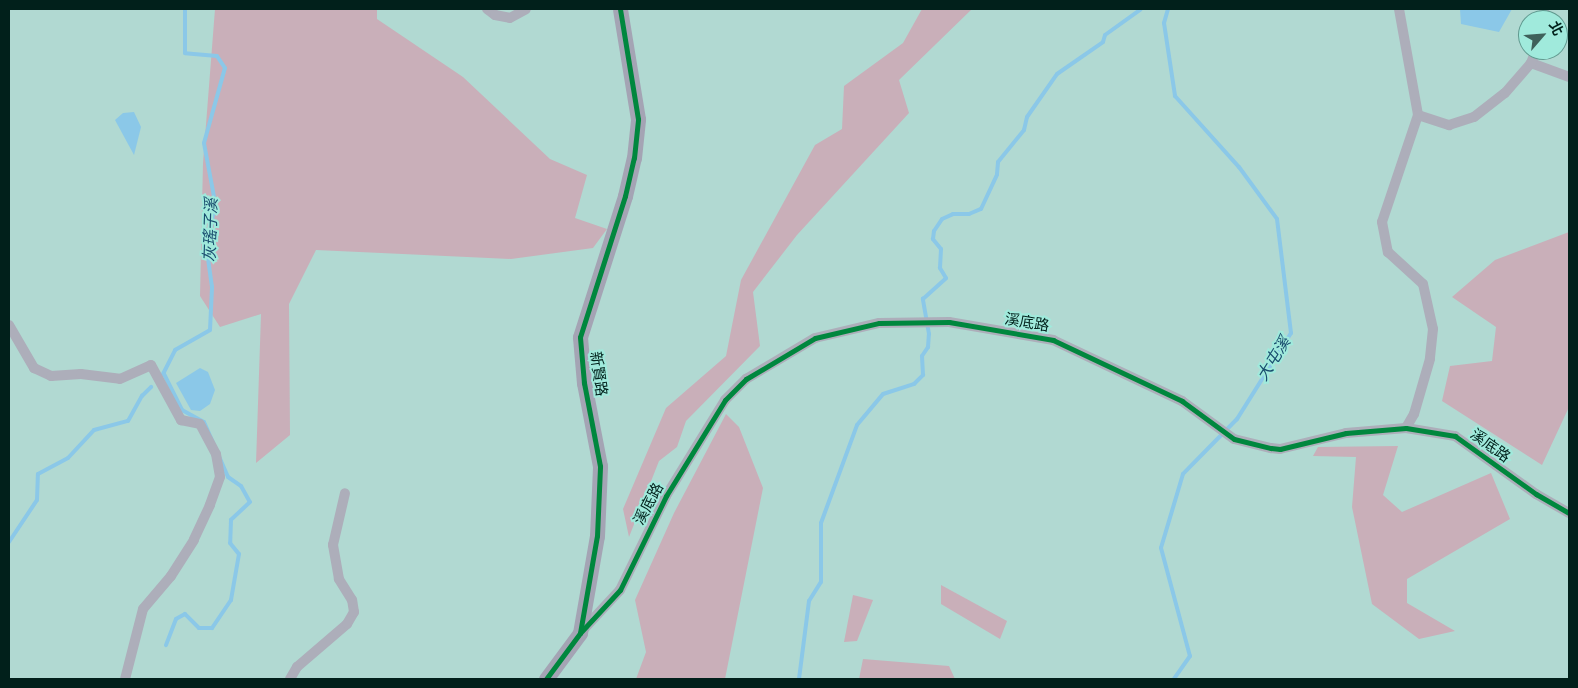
<!DOCTYPE html>
<meta charset="utf-8">
<style>
body{margin:0}
#map{position:relative;width:1578px;height:688px;overflow:hidden;background:#b1d9d2;font-family:Figtree,"Noto Sans TC",sans-serif}
div>[style]{position:absolute}
[style*='--x']{left:calc(var(--x)*1px);top:calc(var(--y)*1px);width:calc(var(--w)*1px);rotate:calc(var(--a)*1deg)}
.forest>*{inset:0;background:#c9afb9}
.water>*{inset:0;background:#8bc8e8}
.stream>*{height:4px;margin:-2px;padding:0 2px;transform-origin:2px;border-radius:2px;background:#8bc8e8}
.street>*{height:10px;margin:-5px;padding:0 5px;transform-origin:5px;border-radius:5px;background:#adaeba}
.secondary>*{height:15px;margin:-7.5px;padding:0 7.5px;transform-origin:7.5px;border-radius:7.5px;background:#a4a4b4}
.cycleway>*{height:5px;margin:-2.5px;padding:0 2.5px;transform-origin:2.5px;border-radius:2.5px;background:#00873e}
span{translate:-50% -50%;white-space:nowrap;text-align:center;line-height:1.15;-webkit-text-stroke:4px #a0eadc;paint-order:stroke}
.street-label{font-size:15px;color:#01201b}
.water-label{font-size:16px;color:#194d6e;font-style:italic}
.frame{position:absolute;inset:0;border:10px solid #01201b;pointer-events:none}
.north{position:absolute;left:1518px;top:10px;width:50px;height:50px;box-sizing:border-box;background:#a0eadc;border:1px solid #60998f;border-radius:50%;rotate:63deg;font-size:14px;font-weight:700;line-height:20px;text-align:center;color:#01201b}
.north::after{content:'';display:block;margin:auto;width:18px;height:22px;background:#3f615b;clip-path:polygon(50% 0,100% 100%,50% 72%,0 100%)}
</style>
<div id="map">
<div class="forest">
<i style="clip-path:polygon(215px 9px,377px 9px,377px 19px,463px 77px,550px 159px,587px 175px,575px 218px,607px 229px,593px 248px,511px 259px,316px 250px,289px 304px,290px 435px,256px 463px,261px 314px,220px 327px,200px 296px,203px 163px)"></i>
<i style="clip-path:polygon(922px 9px,972px 9px,899px 80px,909px 113px,797px 235px,753px 292px,760px 346px,686px 421px,677px 447px,659px 461px,629px 537px,623px 509px,666px 408px,726px 356px,741px 280px,815px 145px,842px 129px,844px 86px,903px 43px)"></i>
<i style="clip-path:polygon(1569px 232px,1569px 407px,1542px 465px,1442px 401px,1450px 366px,1492px 361px,1496px 327px,1452px 297px,1495px 260px)"></i>
<i style="clip-path:polygon(726px 414px,739px 427px,763px 488px,725px 679px,636px 679px,646px 652px,635px 600px,674px 513px)"></i>
<i style="clip-path:polygon(1398px 446px,1383px 495px,1402px 512px,1491px 473px,1510px 519px,1407px 579px,1407px 603px,1455px 631px,1419px 639px,1372px 604px,1352px 507px,1356px 457px,1313px 456px,1318px 447px)"></i>
<i style="clip-path:polygon(941px 585px,1007px 621px,1000px 639px,941px 604px)"></i>
<i style="clip-path:polygon(853px 595px,873px 600px,857px 641px,844px 642px)"></i>
<i style="clip-path:polygon(863px 659px,949px 666px,955px 679px,859px 679px)"></i>
</div>
<div class="water">
<i style="clip-path:polygon(1460px 9px,1512px 9px,1499px 32px,1461px 24px)"></i>
<i style="clip-path:polygon(134px 112px,141px 127px,134px 155px,115px 120px,123px 113px)"></i>
<i style="clip-path:polygon(200px 368px,208px 372px,215px 390px,210px 404px,200px 411px,191px 410px,176px 383px)"></i>
</div>
<div class="stream">
<i style="--x:1168;--y:9;--w:15;--a:106"></i>
<i style="--x:1164;--y:23;--w:74;--a:81.4"></i>
<i style="--x:1175;--y:96;--w:96;--a:48"></i>
<i style="--x:1239;--y:167;--w:64;--a:53.8"></i>
<i style="--x:1277;--y:219;--w:115;--a:83"></i>
<i style="--x:1291;--y:333;--w:102;--a:122.1"></i>
<i style="--x:1237;--y:419;--w:77;--a:134.5"></i>
<i style="--x:1183;--y:474;--w:77;--a:106.6"></i>
<i style="--x:1161;--y:548;--w:112;--a:75"></i>
<i style="--x:1190;--y:656;--w:28;--a:125"></i>
<i style="--x:163;--y:374;--w:27;--a:-63"></i>
<i style="--x:175;--y:350;--w:40;--a:-29.7"></i>
<i style="--x:210;--y:330;--w:43;--a:-87.3"></i>
<i style="--x:212;--y:287;--w:35;--a:-98"></i>
<i style="--x:207;--y:252;--w:51;--a:-80.9"></i>
<i style="--x:215;--y:202;--w:60;--a:-100.6"></i>
<i style="--x:204;--y:143;--w:78;--a:-74.4"></i>
<i style="--x:225;--y:68;--w:14;--a:-124"></i>
<i style="--x:217;--y:56;--w:32;--a:-175"></i>
<i style="--x:185;--y:53;--w:44;--a:-90"></i>
<i style="--x:164;--y:374;--w:40;--a:63.4"></i>
<i style="--x:182;--y:410;--w:25;--a:29"></i>
<i style="--x:204;--y:422;--w:60;--a:66.4"></i>
<i style="--x:228;--y:477;--w:16;--a:35"></i>
<i style="--x:241;--y:486;--w:18;--a:61"></i>
<i style="--x:250;--y:502;--w:26;--a:137"></i>
<i style="--x:231;--y:520;--w:23;--a:92"></i>
<i style="--x:230;--y:543;--w:14;--a:51"></i>
<i style="--x:239;--y:554;--w:47;--a:99.9"></i>
<i style="--x:231;--y:600;--w:34;--a:124"></i>
<i style="--x:212;--y:628;--w:13;--a:180"></i>
<i style="--x:199;--y:628;--w:20;--a:-135"></i>
<i style="--x:185;--y:614;--w:10;--a:151"></i>
<i style="--x:176;--y:619;--w:28;--a:111"></i>
<i style="--x:9;--y:542;--w:50;--a:-56.3"></i>
<i style="--x:37;--y:500;--w:26;--a:-88"></i>
<i style="--x:38;--y:474;--w:34;--a:-28"></i>
<i style="--x:68;--y:458;--w:38;--a:-47"></i>
<i style="--x:94;--y:430;--w:35;--a:-15"></i>
<i style="--x:128;--y:421;--w:29;--a:-61"></i>
<i style="--x:142;--y:396;--w:13;--a:-45"></i>
<i style="--x:799;--y:679;--w:79;--a:-82.7"></i>
<i style="--x:809;--y:601;--w:22;--a:-58"></i>
<i style="--x:821;--y:582;--w:59;--a:-90"></i>
<i style="--x:821;--y:523;--w:104;--a:-69.8"></i>
<i style="--x:857;--y:425;--w:40;--a:-50"></i>
<i style="--x:883;--y:394;--w:33;--a:-18"></i>
<i style="--x:914;--y:384;--w:13;--a:-45"></i>
<i style="--x:923;--y:375;--w:19;--a:-93"></i>
<i style="--x:922;--y:356;--w:11;--a:-56"></i>
<i style="--x:928;--y:347;--w:13;--a:-86"></i>
<i style="--x:929;--y:334;--w:36;--a:-100"></i>
<i style="--x:923;--y:299;--w:31;--a:-42"></i>
<i style="--x:946;--y:278;--w:12;--a:-121"></i>
<i style="--x:940;--y:268;--w:19;--a:-87"></i>
<i style="--x:941;--y:249;--w:13;--a:-129"></i>
<i style="--x:933;--y:239;--w:8;--a:-83"></i>
<i style="--x:934;--y:231;--w:14;--a:-56"></i>
<i style="--x:942;--y:219;--w:12;--a:-24"></i>
<i style="--x:953;--y:214;--w:16;--a:0"></i>
<i style="--x:969;--y:214;--w:13;--a:-23"></i>
<i style="--x:981;--y:209;--w:38;--a:-65"></i>
<i style="--x:997;--y:174;--w:12;--a:-85"></i>
<i style="--x:998;--y:162;--w:41;--a:-50.9"></i>
<i style="--x:1024;--y:130;--w:13;--a:-77"></i>
<i style="--x:1027;--y:117;--w:52;--a:-55.1"></i>
<i style="--x:1057;--y:74;--w:56;--a:-34.8"></i>
<i style="--x:1103;--y:42;--w:7;--a:-74"></i>
<i style="--x:1105;--y:35;--w:44;--a:-35.8"></i>
</div>
<div class="street">
<i style="--x:487;--y:9;--w:10;--a:37"></i>
<i style="--x:495;--y:15;--w:15;--a:11"></i>
<i style="--x:510;--y:18;--w:18;--a:-29"></i>
<i style="--x:1399;--y:9;--w:108;--a:79.8"></i>
<i style="--x:1418;--y:115;--w:113;--a:108.6"></i>
<i style="--x:1382;--y:222;--w:31;--a:79"></i>
<i style="--x:1388;--y:252;--w:47;--a:42.4"></i>
<i style="--x:1423;--y:284;--w:46;--a:77.5"></i>
<i style="--x:1433;--y:329;--w:30;--a:96"></i>
<i style="--x:1430;--y:359;--w:57;--a:106.2"></i>
<i style="--x:1414;--y:414;--w:16;--a:120"></i>
<i style="--x:1544;--y:9;--w:11;--a:85"></i>
<i style="--x:1531;--y:63;--w:40;--a:20.2"></i>
<i style="--x:1418;--y:115;--w:33;--a:18"></i>
<i style="--x:1449;--y:125;--w:26;--a:-18"></i>
<i style="--x:1474;--y:117;--w:39;--a:-38"></i>
<i style="--x:1505;--y:93;--w:40;--a:-49"></i>
<i style="--x:1531;--y:63;--w:14;--a:-69"></i>
<i style="--x:9;--y:325;--w:50;--a:59.8"></i>
<i style="--x:34;--y:368;--w:19;--a:25"></i>
<i style="--x:51;--y:376;--w:30;--a:-4"></i>
<i style="--x:81;--y:374;--w:39;--a:7"></i>
<i style="--x:120;--y:379;--w:34;--a:-24"></i>
<i style="--x:151;--y:365;--w:63;--a:61.4"></i>
<i style="--x:181;--y:420;--w:19;--a:12"></i>
<i style="--x:200;--y:424;--w:34;--a:62"></i>
<i style="--x:216;--y:454;--w:23;--a:80"></i>
<i style="--x:220;--y:477;--w:30;--a:110"></i>
<i style="--x:210;--y:505;--w:38;--a:115"></i>
<i style="--x:194;--y:540;--w:43;--a:122.6"></i>
<i style="--x:171;--y:576;--w:43;--a:130.3"></i>
<i style="--x:143;--y:609;--w:72;--a:104.4"></i>
<i style="--x:581;--y:632;--w:57;--a:-47.1"></i>
<i style="--x:620;--y:590;--w:105;--a:-63.9"></i>
<i style="--x:666;--y:496;--w:113;--a:-58.4"></i>
<i style="--x:725;--y:400;--w:30;--a:-45"></i>
<i style="--x:746;--y:379;--w:80;--a:-30.7"></i>
<i style="--x:815;--y:338;--w:66;--a:-13.2"></i>
<i style="--x:879;--y:323;--w:70;--a:-0.8"></i>
<i style="--x:949;--y:322;--w:106;--a:9.8"></i>
<i style="--x:1053;--y:340;--w:143;--a:25.3"></i>
<i style="--x:1182;--y:401;--w:64;--a:36.2"></i>
<i style="--x:1234;--y:439;--w:38;--a:14"></i>
<i style="--x:1271;--y:448;--w:9;--a:6"></i>
<i style="--x:1280;--y:449;--w:68;--a:-13.6"></i>
<i style="--x:1346;--y:433;--w:60;--a:-4.8"></i>
<i style="--x:1406;--y:428;--w:50;--a:9.3"></i>
<i style="--x:1455;--y:436;--w:100;--a:35.6"></i>
<i style="--x:1536;--y:494;--w:38;--a:30"></i>
<i style="--x:290;--y:679;--w:14;--a:-60"></i>
<i style="--x:297;--y:667;--w:66;--a:-40.7"></i>
<i style="--x:347;--y:624;--w:14;--a:-60"></i>
<i style="--x:354;--y:612;--w:12;--a:-99"></i>
<i style="--x:352;--y:600;--w:25;--a:-122"></i>
<i style="--x:339;--y:579;--w:35;--a:-100"></i>
<i style="--x:333;--y:545;--w:53;--a:-77"></i>
</div>
<div class="secondary">
<i style="--x:546;--y:679;--w:57;--a:-53.5"></i>
<i style="--x:580;--y:633;--w:98;--a:-80.1"></i>
<i style="--x:597;--y:536;--w:70;--a:-87.5"></i>
<i style="--x:600;--y:466;--w:85;--a:-100.9"></i>
<i style="--x:584;--y:383;--w:46;--a:-95"></i>
<i style="--x:580;--y:337;--w:148;--a:-72.3"></i>
<i style="--x:625;--y:196;--w:39;--a:-77"></i>
<i style="--x:634;--y:158;--w:39;--a:-84"></i>
<i style="--x:638;--y:119;--w:111;--a:-99.3"></i>
</div>
<div class="cycleway">
<i style="--x:580;--y:633;--w:59;--a:-47.1"></i>
<i style="--x:620;--y:590;--w:105;--a:-63.9"></i>
<i style="--x:666;--y:496;--w:113;--a:-58.4"></i>
<i style="--x:725;--y:400;--w:30;--a:-45"></i>
<i style="--x:746;--y:379;--w:80;--a:-30.7"></i>
<i style="--x:815;--y:338;--w:66;--a:-13.2"></i>
<i style="--x:879;--y:323;--w:70;--a:-0.8"></i>
<i style="--x:949;--y:322;--w:106;--a:9.8"></i>
<i style="--x:1053;--y:340;--w:143;--a:25.3"></i>
<i style="--x:1182;--y:401;--w:64;--a:36.2"></i>
<i style="--x:1234;--y:439;--w:38;--a:14"></i>
<i style="--x:1271;--y:448;--w:9;--a:6"></i>
<i style="--x:1280;--y:449;--w:68;--a:-13.6"></i>
<i style="--x:1346;--y:433;--w:60;--a:-4.8"></i>
<i style="--x:1406;--y:428;--w:50;--a:9.3"></i>
<i style="--x:1455;--y:436;--w:100;--a:35.6"></i>
<i style="--x:1536;--y:494;--w:38;--a:30"></i>
<i style="--x:546;--y:679;--w:57;--a:-53.5"></i>
<i style="--x:580;--y:633;--w:98;--a:-80.1"></i>
<i style="--x:597;--y:536;--w:70;--a:-87.5"></i>
<i style="--x:600;--y:466;--w:85;--a:-100.9"></i>
<i style="--x:584;--y:383;--w:46;--a:-95"></i>
<i style="--x:580;--y:337;--w:148;--a:-72.3"></i>
<i style="--x:625;--y:196;--w:39;--a:-77"></i>
<i style="--x:634;--y:158;--w:39;--a:-84"></i>
<i style="--x:638;--y:119;--w:111;--a:-99.3"></i>
</div>
<div class="street-label">
<span style="left:1027px;top:323px;rotate:10deg">溪底路</span>
<span style="left:598px;top:374px;rotate:82deg">新賢路</span>
<span style="left:1490px;top:446px;rotate:36deg">溪底路</span>
<span style="left:649px;top:504px;rotate:-62deg">溪底路</span>
</div>
<div class="water-label">
<span style="left:211px;top:230px;rotate:-88deg">灰瑤子溪</span>
<span style="left:1274px;top:359px;rotate:-58deg">大屯溪</span>
</div>
<div class="frame"></div>
<div class="north">北</div>
</div>
